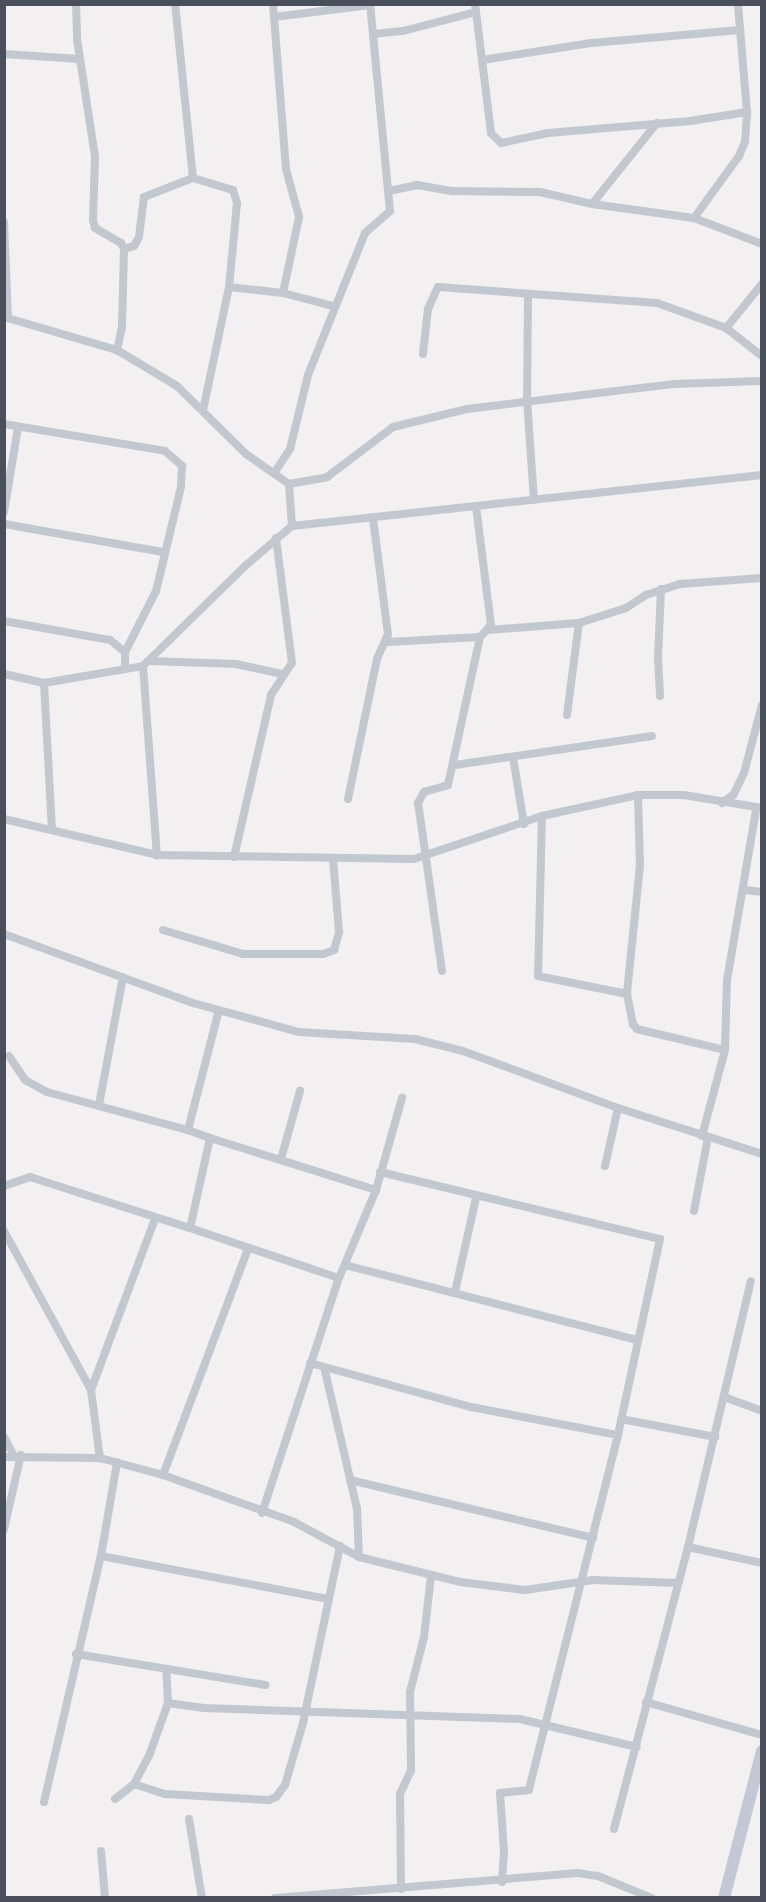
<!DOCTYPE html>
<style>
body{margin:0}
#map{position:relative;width:766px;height:1902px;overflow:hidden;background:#f2f0f0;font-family:"Space Grotesk",sans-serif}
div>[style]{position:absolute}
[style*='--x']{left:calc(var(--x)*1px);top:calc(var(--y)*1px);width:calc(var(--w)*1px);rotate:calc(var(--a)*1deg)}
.street>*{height:8px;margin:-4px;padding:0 4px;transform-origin:4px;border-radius:4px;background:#c2c8d0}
.secondary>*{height:12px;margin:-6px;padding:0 6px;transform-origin:6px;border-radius:6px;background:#c2c9d4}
span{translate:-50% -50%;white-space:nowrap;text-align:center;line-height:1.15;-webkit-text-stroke:5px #fff;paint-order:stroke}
.frame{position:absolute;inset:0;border:6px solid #4a505b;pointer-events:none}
</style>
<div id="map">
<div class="street">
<i style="--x:76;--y:4;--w:35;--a:88"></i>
<i style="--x:77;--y:39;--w:119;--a:81.3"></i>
<i style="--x:95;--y:157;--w:63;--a:91.8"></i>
<i style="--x:93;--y:220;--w:8;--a:76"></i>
<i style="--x:95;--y:228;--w:30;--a:30"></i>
<i style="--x:121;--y:243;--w:7;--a:63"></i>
<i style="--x:124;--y:249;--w:78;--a:91.5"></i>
<i style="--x:122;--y:327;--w:24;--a:102"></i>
<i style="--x:273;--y:4;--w:166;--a:85.5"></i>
<i style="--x:286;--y:169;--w:50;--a:74.8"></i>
<i style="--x:299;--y:217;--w:78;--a:101.9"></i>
<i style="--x:475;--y:4;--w:130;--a:82.9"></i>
<i style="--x:491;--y:133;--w:14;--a:45"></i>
<i style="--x:501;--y:143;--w:48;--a:-12"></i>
<i style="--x:548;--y:133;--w:143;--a:-4.8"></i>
<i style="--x:690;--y:121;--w:58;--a:-9"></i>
<i style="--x:274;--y:17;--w:97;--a:-7.1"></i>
<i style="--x:373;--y:34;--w:30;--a:-6"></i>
<i style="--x:403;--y:31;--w:75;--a:-14.6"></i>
<i style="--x:4;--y:54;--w:76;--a:3.8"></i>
<i style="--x:482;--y:60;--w:110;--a:-8.9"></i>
<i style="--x:591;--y:43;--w:150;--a:-5"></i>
<i style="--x:193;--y:178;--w:42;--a:16.7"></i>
<i style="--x:233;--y:190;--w:14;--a:73"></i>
<i style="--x:237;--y:203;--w:84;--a:95.4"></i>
<i style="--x:229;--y:287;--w:126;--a:101.9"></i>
<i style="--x:389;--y:191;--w:29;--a:-12"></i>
<i style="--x:417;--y:185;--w:36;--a:10"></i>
<i style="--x:452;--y:191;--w:88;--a:0.7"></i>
<i style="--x:540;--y:192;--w:53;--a:13"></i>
<i style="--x:592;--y:204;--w:103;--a:7.8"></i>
<i style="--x:694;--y:218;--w:73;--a:20.9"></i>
<i style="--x:592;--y:204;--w:104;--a:-51.3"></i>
<i style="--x:694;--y:218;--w:77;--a:-54"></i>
<i style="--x:739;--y:156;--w:15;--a:-67"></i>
<i style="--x:745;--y:142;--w:30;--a:-86"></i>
<i style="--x:747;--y:112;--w:108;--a:-94.8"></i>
<i style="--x:4;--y:222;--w:96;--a:87.6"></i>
<i style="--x:124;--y:249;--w:10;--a:-17"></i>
<i style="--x:134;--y:246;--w:10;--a:-61"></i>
<i style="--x:139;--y:237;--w:40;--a:-82.9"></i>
<i style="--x:144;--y:197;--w:53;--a:-21.2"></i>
<i style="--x:193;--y:178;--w:175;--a:-95.9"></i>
<i style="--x:229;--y:287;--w:54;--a:6.3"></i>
<i style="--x:283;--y:293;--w:52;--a:14.6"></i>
<i style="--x:528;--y:295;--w:105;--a:90.5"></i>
<i style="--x:527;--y:400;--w:100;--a:86"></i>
<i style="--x:4;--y:317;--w:118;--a:16.3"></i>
<i style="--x:117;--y:350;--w:70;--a:31"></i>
<i style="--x:177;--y:386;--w:97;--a:44.6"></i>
<i style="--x:246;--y:454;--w:52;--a:34.9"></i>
<i style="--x:289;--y:484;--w:42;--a:85.9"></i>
<i style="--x:292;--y:526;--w:473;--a:-6.2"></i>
<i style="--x:726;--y:328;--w:57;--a:-50.7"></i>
<i style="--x:423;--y:354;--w:45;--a:-83.7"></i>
<i style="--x:428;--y:309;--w:24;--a:-66"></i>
<i style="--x:438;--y:287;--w:220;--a:4.2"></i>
<i style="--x:657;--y:303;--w:73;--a:19.9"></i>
<i style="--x:726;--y:328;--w:46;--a:37.9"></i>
<i style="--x:4;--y:424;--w:163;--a:9.5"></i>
<i style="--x:165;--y:451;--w:23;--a:41"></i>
<i style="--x:182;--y:466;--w:21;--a:93"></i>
<i style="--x:181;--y:487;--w:107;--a:103.5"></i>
<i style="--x:156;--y:591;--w:68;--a:116.9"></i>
<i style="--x:125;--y:652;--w:17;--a:90"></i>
<i style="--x:275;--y:472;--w:27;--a:-57"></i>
<i style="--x:290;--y:449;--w:76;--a:-76.3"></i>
<i style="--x:308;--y:375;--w:153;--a:-68.1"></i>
<i style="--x:365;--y:233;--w:33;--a:-41"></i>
<i style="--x:390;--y:211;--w:208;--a:-95.5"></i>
<i style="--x:289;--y:484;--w:39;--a:-10"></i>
<i style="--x:327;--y:477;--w:83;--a:-37.1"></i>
<i style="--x:393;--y:427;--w:76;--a:-13.7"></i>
<i style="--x:467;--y:409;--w:209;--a:-6.9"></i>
<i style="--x:675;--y:384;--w:87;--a:-2"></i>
<i style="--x:4;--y:512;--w:86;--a:-80.6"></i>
<i style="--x:4;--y:524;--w:161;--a:10"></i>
<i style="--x:4;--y:621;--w:108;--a:10.2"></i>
<i style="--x:110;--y:640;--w:19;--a:39"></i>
<i style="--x:488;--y:630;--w:91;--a:-4.4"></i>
<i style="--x:579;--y:623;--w:49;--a:-17.7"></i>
<i style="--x:626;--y:608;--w:24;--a:-33"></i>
<i style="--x:646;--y:595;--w:36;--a:-18"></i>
<i style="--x:680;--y:584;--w:82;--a:-4.2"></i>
<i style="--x:387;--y:642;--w:93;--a:-3.1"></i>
<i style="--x:148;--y:661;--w:88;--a:2"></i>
<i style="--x:236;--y:664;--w:47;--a:12.3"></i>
<i style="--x:143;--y:666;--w:190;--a:85.8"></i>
<i style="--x:4;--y:674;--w:41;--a:12.7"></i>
<i style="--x:44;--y:683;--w:100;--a:-9.7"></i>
<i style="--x:143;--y:666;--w:143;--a:-44.4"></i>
<i style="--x:245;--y:566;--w:62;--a:-40.4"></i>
<i style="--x:44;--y:683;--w:147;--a:86.9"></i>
<i style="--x:660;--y:696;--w:38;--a:-93"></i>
<i style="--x:658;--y:658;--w:69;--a:-87.5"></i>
<i style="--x:567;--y:715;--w:93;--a:-82.6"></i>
<i style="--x:513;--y:757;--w:68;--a:80.7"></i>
<i style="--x:455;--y:765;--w:199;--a:-8.4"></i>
<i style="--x:638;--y:795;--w:70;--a:88.4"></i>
<i style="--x:640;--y:865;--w:130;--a:95.8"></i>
<i style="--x:627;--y:994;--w:31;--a:79"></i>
<i style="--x:633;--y:1024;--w:6;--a:51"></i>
<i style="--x:637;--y:1029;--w:90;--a:13.4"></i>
<i style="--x:348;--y:799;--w:143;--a:-78.3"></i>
<i style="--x:377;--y:659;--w:27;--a:-66"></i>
<i style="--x:388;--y:634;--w:117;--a:-97.4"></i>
<i style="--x:722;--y:803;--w:15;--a:-37"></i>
<i style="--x:734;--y:794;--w:23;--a:-65"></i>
<i style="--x:744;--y:773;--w:70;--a:-75.2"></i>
<i style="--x:542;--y:816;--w:160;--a:91.4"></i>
<i style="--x:538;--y:976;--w:91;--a:11.4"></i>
<i style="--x:4;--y:819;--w:157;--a:13.2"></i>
<i style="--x:157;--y:855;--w:257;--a:0.9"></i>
<i style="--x:414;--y:859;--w:135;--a:-18.6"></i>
<i style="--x:542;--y:816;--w:98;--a:-12.3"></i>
<i style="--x:638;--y:795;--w:46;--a:0"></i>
<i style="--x:684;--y:795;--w:79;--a:9.5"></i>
<i style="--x:234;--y:857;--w:166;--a:-77.1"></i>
<i style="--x:271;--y:695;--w:38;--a:-57"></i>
<i style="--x:292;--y:663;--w:126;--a:-97.3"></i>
<i style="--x:744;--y:890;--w:18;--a:6"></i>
<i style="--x:163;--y:930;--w:84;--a:16.7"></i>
<i style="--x:243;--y:954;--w:80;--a:0"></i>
<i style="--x:323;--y:954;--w:12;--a:-20"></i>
<i style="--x:334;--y:950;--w:19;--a:-74"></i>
<i style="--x:339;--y:932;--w:73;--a:-94.7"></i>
<i style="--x:4;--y:934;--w:201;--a:20.1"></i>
<i style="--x:193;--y:1003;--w:110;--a:15.3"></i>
<i style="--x:299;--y:1032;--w:116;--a:3.5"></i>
<i style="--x:415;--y:1039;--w:49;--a:14"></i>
<i style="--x:463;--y:1051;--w:165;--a:20.2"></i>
<i style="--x:618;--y:1108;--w:151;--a:17.7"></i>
<i style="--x:442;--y:971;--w:170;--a:-98.1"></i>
<i style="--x:418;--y:803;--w:13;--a:-61"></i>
<i style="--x:424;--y:792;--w:25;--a:-16"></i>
<i style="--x:448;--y:785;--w:151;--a:-77.8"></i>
<i style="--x:480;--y:637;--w:16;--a:-47"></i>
<i style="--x:491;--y:625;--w:120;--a:-97.2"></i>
<i style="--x:219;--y:1010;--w:124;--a:104.5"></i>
<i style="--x:188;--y:1130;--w:23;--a:20"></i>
<i style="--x:210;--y:1138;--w:92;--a:102.5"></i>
<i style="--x:190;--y:1228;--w:157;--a:18.6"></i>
<i style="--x:9;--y:1056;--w:29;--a:56"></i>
<i style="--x:25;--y:1080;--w:25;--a:29"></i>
<i style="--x:47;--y:1092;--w:146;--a:15.1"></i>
<i style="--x:99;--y:1105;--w:130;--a:-79.4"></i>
<i style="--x:702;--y:1136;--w:89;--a:-75"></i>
<i style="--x:725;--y:1050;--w:70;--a:-88.4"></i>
<i style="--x:727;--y:980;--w:172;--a:-80.3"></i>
<i style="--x:210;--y:1138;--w:174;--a:17.4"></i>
<i style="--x:281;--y:1159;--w:71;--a:-74.4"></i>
<i style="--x:605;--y:1166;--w:59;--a:-77.4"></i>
<i style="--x:380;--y:1172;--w:288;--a:13.5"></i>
<i style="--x:660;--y:1239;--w:200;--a:102.1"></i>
<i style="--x:618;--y:1435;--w:366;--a:104.1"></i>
<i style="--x:529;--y:1790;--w:29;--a:174"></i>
<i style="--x:500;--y:1793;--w:59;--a:86.1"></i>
<i style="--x:504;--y:1852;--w:30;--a:94"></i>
<i style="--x:4;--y:1186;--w:28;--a:-19"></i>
<i style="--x:30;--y:1177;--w:168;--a:17.7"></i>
<i style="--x:694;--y:1211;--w:75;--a:-79.3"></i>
<i style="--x:4;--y:1231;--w:181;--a:61.3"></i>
<i style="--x:91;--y:1390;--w:69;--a:82.5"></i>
<i style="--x:345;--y:1265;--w:301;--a:14.4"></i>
<i style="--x:455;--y:1292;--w:96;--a:-77.4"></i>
<i style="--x:310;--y:1363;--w:167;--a:15.3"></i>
<i style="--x:471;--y:1407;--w:150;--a:10.8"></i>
<i style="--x:325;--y:1371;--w:141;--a:76.9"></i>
<i style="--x:357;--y:1508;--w:49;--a:87.7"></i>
<i style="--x:91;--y:1390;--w:183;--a:-69.5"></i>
<i style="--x:724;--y:1397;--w:40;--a:20.2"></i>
<i style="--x:621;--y:1419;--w:96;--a:10.8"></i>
<i style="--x:4;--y:1437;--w:21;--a:62"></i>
<i style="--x:4;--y:1457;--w:96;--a:0.6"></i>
<i style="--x:100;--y:1458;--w:65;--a:15.1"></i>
<i style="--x:163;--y:1475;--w:139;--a:19.7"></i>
<i style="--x:294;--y:1522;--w:74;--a:28.3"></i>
<i style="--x:359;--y:1557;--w:104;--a:13.9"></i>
<i style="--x:460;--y:1582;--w:65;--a:7"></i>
<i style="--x:525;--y:1590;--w:69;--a:-8.4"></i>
<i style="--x:593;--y:1580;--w:85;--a:2"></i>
<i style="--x:163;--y:1475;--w:241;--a:-69.4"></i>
<i style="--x:350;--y:1480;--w:250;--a:13.4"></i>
<i style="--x:262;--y:1513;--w:247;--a:-71.9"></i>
<i style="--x:339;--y:1278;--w:95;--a:-67.2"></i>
<i style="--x:376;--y:1190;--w:96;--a:-74.2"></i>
<i style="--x:4;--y:1529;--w:76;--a:-77.1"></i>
<i style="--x:688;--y:1547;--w:76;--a:12.2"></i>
<i style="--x:101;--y:1556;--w:232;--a:10.7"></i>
<i style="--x:76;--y:1654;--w:192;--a:9.3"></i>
<i style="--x:646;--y:1702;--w:121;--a:15.9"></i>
<i style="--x:168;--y:1703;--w:36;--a:8"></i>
<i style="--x:204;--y:1708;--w:316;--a:2"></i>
<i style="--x:520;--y:1719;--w:120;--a:13.5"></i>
<i style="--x:134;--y:1784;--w:33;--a:18"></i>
<i style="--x:165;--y:1794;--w:104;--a:3.3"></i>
<i style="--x:269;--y:1800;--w:8;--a:-23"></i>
<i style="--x:276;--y:1797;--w:15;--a:-53"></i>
<i style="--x:285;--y:1785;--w:65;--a:-73.8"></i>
<i style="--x:303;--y:1723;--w:181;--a:-78.2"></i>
<i style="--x:115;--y:1799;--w:24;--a:-38"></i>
<i style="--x:134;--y:1784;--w:32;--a:-62"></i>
<i style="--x:149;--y:1756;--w:56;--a:-70.3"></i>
<i style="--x:168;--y:1703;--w:34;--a:-93"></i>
<i style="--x:44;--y:1802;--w:253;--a:-77"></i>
<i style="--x:101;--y:1556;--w:95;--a:-80.3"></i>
<i style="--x:189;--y:1819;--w:80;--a:80.7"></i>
<i style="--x:614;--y:1829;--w:292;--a:-75.3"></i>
<i style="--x:688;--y:1547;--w:273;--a:-76.7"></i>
<i style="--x:101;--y:1851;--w:47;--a:85.1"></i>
<i style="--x:401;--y:1889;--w:95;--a:-90.6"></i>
<i style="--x:400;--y:1794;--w:26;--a:-65"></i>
<i style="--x:411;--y:1770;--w:78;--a:-90.7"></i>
<i style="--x:410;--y:1692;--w:57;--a:-75.7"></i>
<i style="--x:424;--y:1637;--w:61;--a:-83.5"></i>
<i style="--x:275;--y:1898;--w:304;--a:-4.7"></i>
<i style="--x:578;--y:1873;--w:20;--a:9"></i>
<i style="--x:598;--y:1876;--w:58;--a:22.2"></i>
</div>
<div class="secondary">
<i style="--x:724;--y:1898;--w:152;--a:-75.5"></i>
</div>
<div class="frame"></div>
</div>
